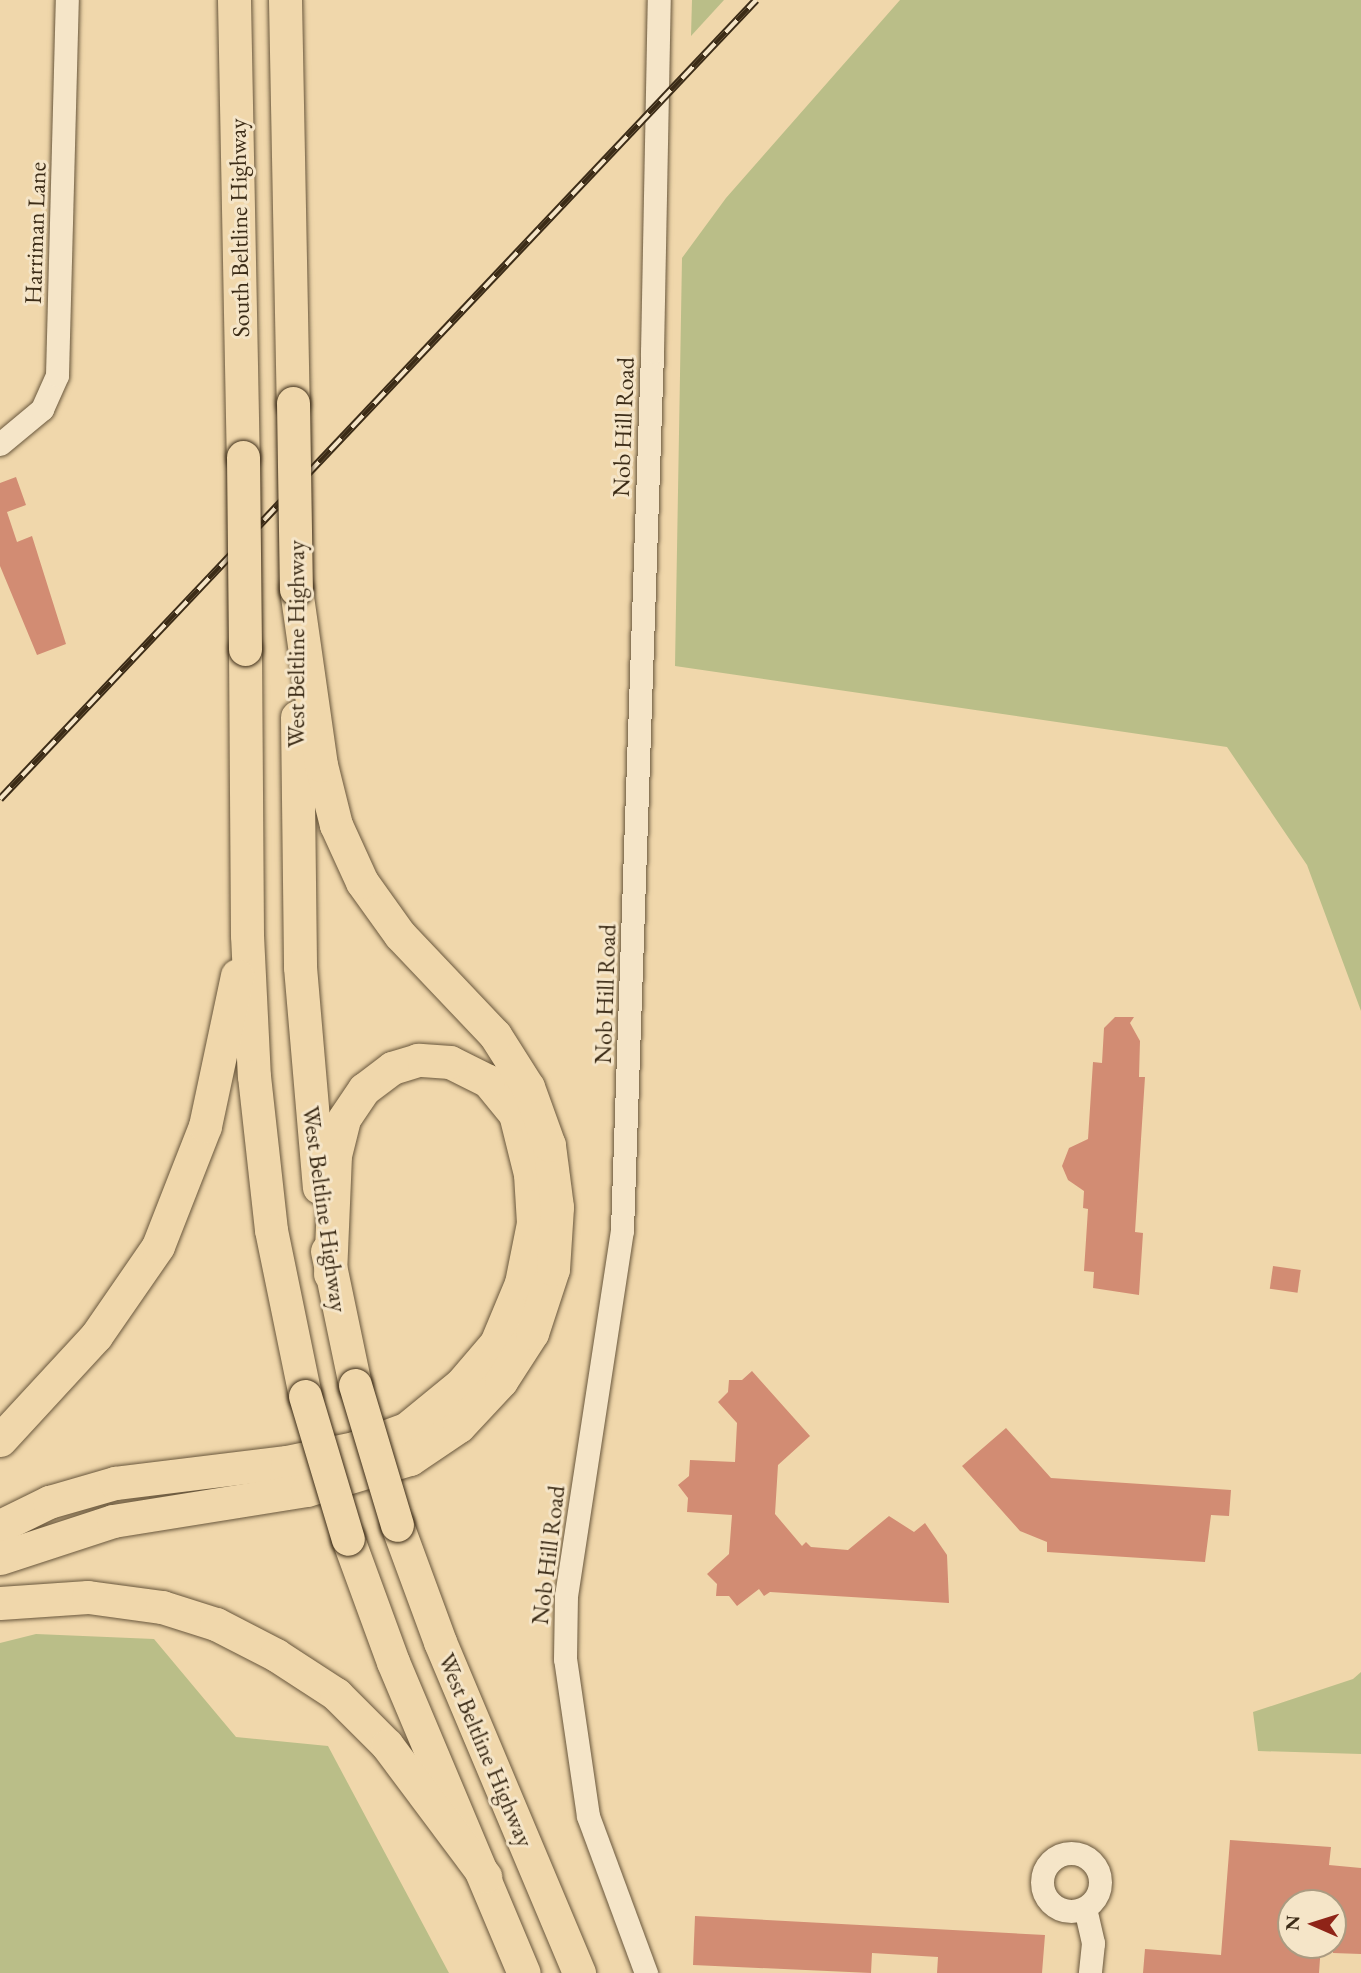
<!DOCTYPE html>
<style>
body{margin:0}
#map{position:relative;width:1361px;height:1973px;overflow:hidden;background:#f0d7ab;font-family:"EB Garamond",serif}
div>[style]{position:absolute}
[style*='--x']{left:calc(var(--x)*1px);top:calc(var(--y)*1px);width:calc(var(--w)*1px);rotate:calc(var(--a)*1deg)}
.green>*{inset:0;background:#babe88}
.building>*{inset:0;background:#d28c73;transform-origin:0 0}
.roads{filter:drop-shadow(0 0 2px #69573c) drop-shadow(0 0 2px #69573c)}
.minor>*{height:23px;margin:-11.5px;padding:0 11.5px;transform-origin:11.5px;border-radius:11.5px;background:#f5e5c8}
.minor>.ring{margin:-11.5px;padding:0;box-sizing:content-box;background:none;border:23px solid #f5e5c8;border-radius:50%}
.highway>*{height:33px;margin:-16.5px;padding:0 16.5px;transform-origin:16.5px;border-radius:16.5px;background:#f0d7ab}
.rail>*{height:8px;margin-top:-4px;transform-origin:0;background:repeating-linear-gradient(90deg,#f5e5c8 0 16px,#3c2c17 0 32px);box-sizing:border-box;border-block:2px solid #3c2c17}
.bridges{filter:drop-shadow(0 0 2px #3c2c17) drop-shadow(0 0 2px #3c2c17)}
.highway-bridge>*{height:33px;margin:-16.5px;padding:0 16.5px;transform-origin:16.5px;border-radius:16.5px;background:#f0d7ab}
span{translate:-50% -50%;white-space:nowrap;text-align:center;line-height:1.15;-webkit-text-stroke:6px #f5e5c8;paint-order:stroke}
.street-label{font-size:24px;color:#3c2c17}
.north{position:absolute;left:1277px;top:1889px;width:70px;height:70px;box-sizing:border-box;background:#f5e5c8;border:2px solid #ab9b81;border-radius:50%;rotate:273deg;font-size:19px;font-weight:700;line-height:28px;text-align:center;color:#3c2c17}
.north::after{content:'';display:block;margin:auto;width:24px;height:32px;background:#8f2418;clip-path:polygon(50% 0,100% 100%,50% 72%,0 100%)}
</style>
<div id="map">
<div class="green">
<i style="clip-path:polygon(692px 0,724px 0,691px 36px)"></i>
<i style="clip-path:polygon(900px 0,1361px 0,1361px 1011px,1307px 865px,1227px 747px,675px 666px,682px 258px,726px 198px)"></i>
<i style="clip-path:polygon(36px 1634px,154px 1639px,236px 1737px,328px 1746px,449px 1973px,0 1973px,0 1643px)"></i>
<i style="clip-path:polygon(1361px 1672px,1361px 1754px,1258px 1751px,1253px 1712px,1353px 1679px)"></i>
</div>
<div class="building">
<i style="clip-path:polygon(16px 477px,26px 505px,7px 512px,17px 542px,32px 536px,66px 644px,37px 655px,0 566px,0 483px)"></i>
<i style="clip-path:polygon(1115px 1017px,1134px 1017px,1130px 1023px,1140px 1041px,1139px 1077px,1145px 1077px,1135px 1232px,1143px 1233px,1139px 1295px,1093px 1288px,1094px 1272px,1084px 1271px,1088px 1209px,1083px 1208px,1084px 1191px,1068px 1180px,1062px 1166px,1069px 1148px,1088px 1139px,1093px 1062px,1102px 1063px,1104px 1028px)"></i>
<i style="left:1273px;top:1266px;width:28px;height:23px;rotate:8deg"></i>
<i style="clip-path:polygon(752px 1371px,810px 1436px,778px 1465px,775px 1514px,802px 1546px,806px 1542px,811px 1547px,848px 1550px,889px 1516px,914px 1532px,925px 1523px,947px 1555px,949px 1603px,770px 1592px,764px 1596px,759px 1589px,737px 1606px,729px 1596px,716px 1596px,717px 1584px,707px 1574px,729px 1554px,732px 1515px,687px 1512px,688px 1498px,678px 1485px,689px 1476px,690px 1460px,735px 1462px,737px 1423px,718px 1402px,728px 1392px,729px 1380px,742px 1380px)"></i>
<i style="clip-path:polygon(1006px 1428px,1051px 1478px,1231px 1490px,1229px 1516px,1211px 1515px,1205px 1562px,1047px 1552px,1047px 1542px,1020px 1531px,962px 1466px)"></i>
<i style="clip-path:polygon(1230px 1840px,1331px 1847px,1329px 1865px,1361px 1868px,1361px 1954px,1333px 1953px,1333px 1903px,1291px 1903px,1291px 1945px,1321px 1945px,1319px 1973px,1143px 1973px,1145px 1949px,1221px 1955px)"></i>
<i style="clip-path:polygon(695px 1916px,1045px 1935px,1042px 1973px,937px 1973px,938px 1957px,872px 1953px,871px 1973px,693px 1965px)"></i>
</div>
<div class="roads">
<div class="minor">
<i style="--x:0;--y:444;--w:55;--a:-39.8"></i>
<i style="--x:42;--y:409;--w:37;--a:-66"></i>
<i style="--x:57;--y:375;--w:375;--a:-88.5"></i>
<i class="ring" style="left:1042px;top:1853px;width:35px;height:35px"></i>
<i style="--x:1085;--y:1908;--w:36;--a:77"></i>
<i style="--x:1093;--y:1943;--w:30;--a:96"></i>
<i style="--x:646;--y:1973;--w:167;--a:-110.3"></i>
<i style="--x:588;--y:1816;--w:159;--a:-98.3"></i>
<i style="--x:565;--y:1659;--w:63;--a:-89.1"></i>
<i style="--x:566;--y:1596;--w:370;--a:-81.3"></i>
<i style="--x:622;--y:1230;--w:879;--a:-88.04"></i>
<i style="--x:652;--y:352;--w:352;--a:-88.9"></i>
</div>
<div class="highway">
<i style="--x:234;--y:0;--w:457;--a:88.9"></i>
<i style="--x:285;--y:0;--w:403;--a:88.9"></i>
<i style="--x:245;--y:649;--w:286;--a:89.6"></i>
<i style="--x:247;--y:935;--w:141;--a:87.2"></i>
<i style="--x:254;--y:1076;--w:155;--a:83.7"></i>
<i style="--x:271;--y:1230;--w:169;--a:78.4"></i>
<i style="--x:297;--y:717;--w:250;--a:89.3"></i>
<i style="--x:300;--y:967;--w:221;--a:85.1"></i>
<i style="--x:327;--y:1251;--w:137;--a:78.2"></i>
<i style="--x:0;--y:1440;--w:142;--a:-47.3"></i>
<i style="--x:96;--y:1336;--w:109;--a:-55.4"></i>
<i style="--x:158;--y:1246;--w:129;--a:-68.6"></i>
<i style="--x:205;--y:1126;--w:154;--a:-78"></i>
<i style="--x:397;--y:1525;--w:125;--a:69.8"></i>
<i style="--x:440;--y:1642;--w:359;--a:67.2"></i>
<i style="--x:0;--y:1526;--w:55;--a:-26.1"></i>
<i style="--x:49;--y:1502;--w:69;--a:-16.1"></i>
<i style="--x:115;--y:1483;--w:173;--a:-7"></i>
<i style="--x:287;--y:1462;--w:68;--a:-11.8"></i>
<i style="--x:354;--y:1448;--w:55;--a:-20.1"></i>
<i style="--x:406;--y:1429;--w:71;--a:-39.3"></i>
<i style="--x:461;--y:1384;--w:54;--a:-49.5"></i>
<i style="--x:496;--y:1343;--w:65;--a:-67.4"></i>
<i style="--x:521;--y:1283;--w:61;--a:-78.7"></i>
<i style="--x:533;--y:1223;--w:49;--a:-93.5"></i>
<i style="--x:530;--y:1174;--w:62;--a:-104"></i>
<i style="--x:515;--y:1114;--w:43;--a:-129.3"></i>
<i style="--x:488;--y:1081;--w:42;--a:-153.4"></i>
<i style="--x:450;--y:1062;--w:32;--a:-176"></i>
<i style="--x:418;--y:1060;--w:27;--a:163"></i>
<i style="--x:392;--y:1068;--w:35;--a:143"></i>
<i style="--x:364;--y:1089;--w:36;--a:124"></i>
<i style="--x:344;--y:1119;--w:37;--a:104"></i>
<i style="--x:335;--y:1155;--w:119;--a:92.4"></i>
<i style="--x:348;--y:1539;--w:131;--a:69.9"></i>
<i style="--x:393;--y:1662;--w:337;--a:67.2"></i>
<i style="--x:0;--y:1558;--w:119;--a:-18.1"></i>
<i style="--x:113;--y:1521;--w:196;--a:-9.1"></i>
<i style="--x:307;--y:1490;--w:108;--a:-16.8"></i>
<i style="--x:410;--y:1459;--w:59;--a:-34"></i>
<i style="--x:459;--y:1426;--w:62;--a:-47"></i>
<i style="--x:501;--y:1381;--w:57;--a:-57.1"></i>
<i style="--x:532;--y:1333;--w:67;--a:-71.8"></i>
<i style="--x:553;--y:1269;--w:62;--a:-86.3"></i>
<i style="--x:557;--y:1207;--w:63;--a:-97.4"></i>
<i style="--x:549;--y:1145;--w:62;--a:-109.9"></i>
<i style="--x:528;--y:1087;--w:62;--a:-122.4"></i>
<i style="--x:495;--y:1035;--w:138;--a:-133.5"></i>
<i style="--x:400;--y:935;--w:65;--a:-125.6"></i>
<i style="--x:362;--y:882;--w:63;--a:-114.5"></i>
<i style="--x:336;--y:825;--w:62;--a:-104"></i>
<i style="--x:321;--y:765;--w:178;--a:-98.1"></i>
<i style="--x:0;--y:1603;--w:88;--a:-3.9"></i>
<i style="--x:88;--y:1597;--w:75;--a:7.7"></i>
<i style="--x:162;--y:1607;--w:57;--a:17.5"></i>
<i style="--x:216;--y:1624;--w:68;--a:27.3"></i>
<i style="--x:276;--y:1655;--w:72;--a:33"></i>
<i style="--x:336;--y:1694;--w:72;--a:45"></i>
<i style="--x:387;--y:1745;--w:164;--a:53.2"></i>
</div>
</div>
<div class="rail">
<i style="--x:0;--y:799;--w:1100;--a:-46.58"></i>
</div>
<div class="bridges">
<div class="highway-bridge">
<i style="--x:293;--y:403;--w:186;--a:89.1"></i>
<i style="--x:243;--y:457;--w:192;--a:89.4"></i>
<i style="--x:355;--y:1385;--w:146;--a:73.3"></i>
<i style="--x:305;--y:1396;--w:149;--a:73.3"></i>
</div>
</div>
<div class="street-label">
<span style="left:239px;top:228px;rotate:-91deg">South Beltline Highway</span>
<span style="left:35px;top:233px;rotate:-88deg">Harriman Lane</span>
<span style="left:623px;top:427px;rotate:-88deg">Nob Hill Road</span>
<span style="left:296px;top:644px;rotate:-90deg">West Beltline Highway</span>
<span style="left:605px;top:994px;rotate:-88deg">Nob Hill Road</span>
<span style="left:325px;top:1209px;rotate:82deg">West Beltline Highway</span>
<span style="left:548px;top:1555px;rotate:-83deg">Nob Hill Road</span>
<span style="left:486px;top:1750px;rotate:67deg">West Beltline Highway</span>
</div>
<div class="north">N</div>
</div>
